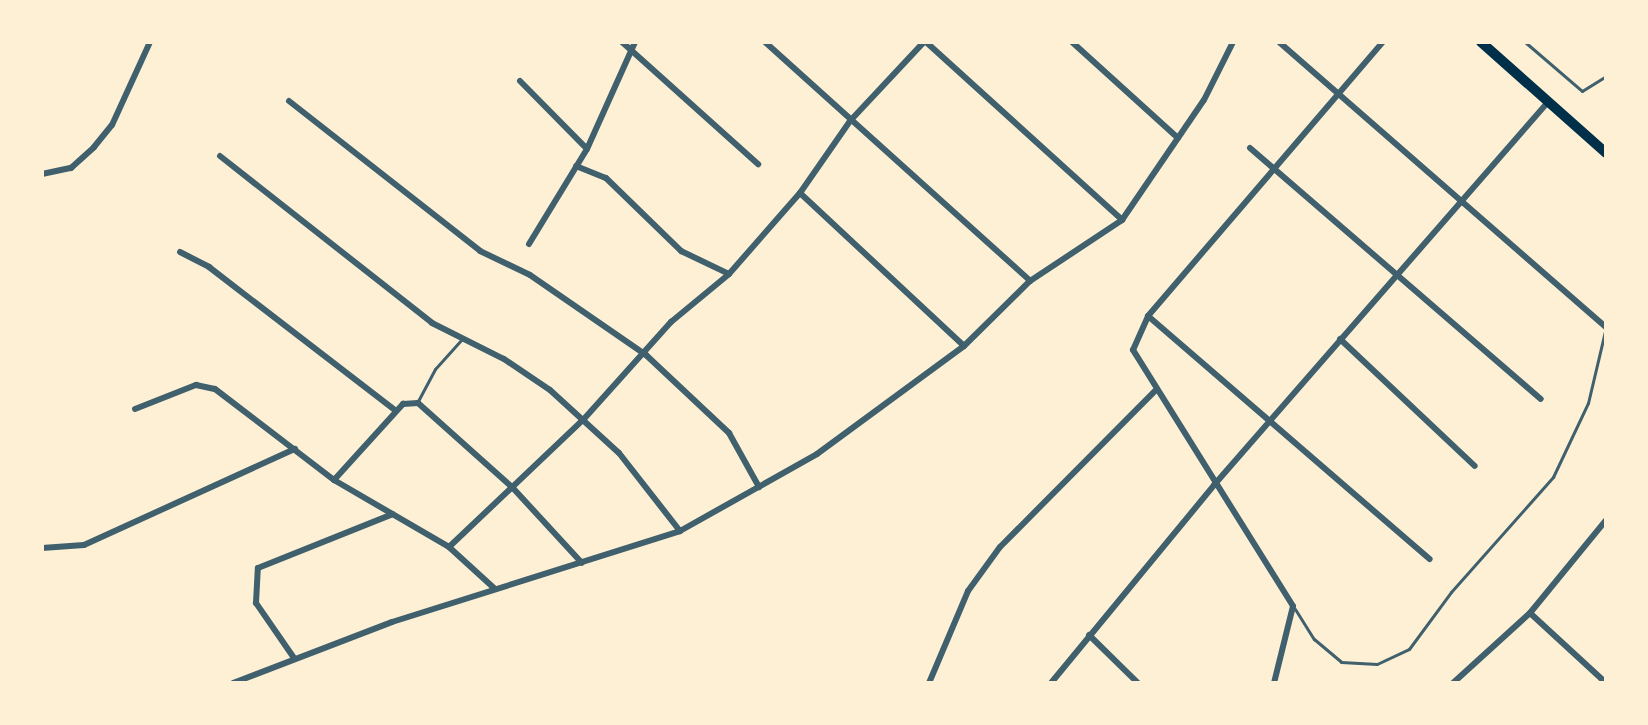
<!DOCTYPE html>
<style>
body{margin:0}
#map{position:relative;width:1648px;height:725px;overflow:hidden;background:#fdf0d5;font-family:Quicksand,sans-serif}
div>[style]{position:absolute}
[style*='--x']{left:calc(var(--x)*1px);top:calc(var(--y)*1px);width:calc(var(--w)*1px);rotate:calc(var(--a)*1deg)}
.service>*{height:3px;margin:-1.5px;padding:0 1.5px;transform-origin:1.5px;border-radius:1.5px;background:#3f606c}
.minor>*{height:6px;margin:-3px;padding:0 3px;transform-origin:3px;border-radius:3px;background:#3f606c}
.trunk>*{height:10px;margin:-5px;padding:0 5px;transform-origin:5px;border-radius:5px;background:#003049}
span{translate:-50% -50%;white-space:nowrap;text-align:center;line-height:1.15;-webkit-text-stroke:8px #fdf0d5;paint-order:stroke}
.frame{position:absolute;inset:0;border:44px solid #fdf0d5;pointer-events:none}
</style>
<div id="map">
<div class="service">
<i style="--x:1525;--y:42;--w:75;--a:40.7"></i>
<i style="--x:1582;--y:91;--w:28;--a:-32"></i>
<i style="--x:418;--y:401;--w:36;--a:-62"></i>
<i style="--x:435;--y:369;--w:40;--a:-48"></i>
<i style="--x:1295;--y:609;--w:36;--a:58"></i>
<i style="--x:1314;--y:639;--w:35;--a:40"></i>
<i style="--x:1341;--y:662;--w:36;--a:3"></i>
<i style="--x:1377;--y:664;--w:35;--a:-25"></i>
<i style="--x:1409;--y:649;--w:71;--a:-53.6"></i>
<i style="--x:1451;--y:592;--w:154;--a:-48.4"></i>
<i style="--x:1553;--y:477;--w:82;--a:-64.7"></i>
<i style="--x:1588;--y:403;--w:78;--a:-76.7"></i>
</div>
<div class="minor">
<i style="--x:622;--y:42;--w:183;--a:41.9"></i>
<i style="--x:765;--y:42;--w:357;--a:42"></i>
<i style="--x:926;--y:42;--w:265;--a:42.2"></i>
<i style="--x:1072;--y:42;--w:143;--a:42.2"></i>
<i style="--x:1279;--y:42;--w:434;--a:41.1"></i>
<i style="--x:520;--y:81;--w:95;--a:45.4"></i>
<i style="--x:289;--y:101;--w:243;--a:38.1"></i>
<i style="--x:480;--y:251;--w:55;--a:25.6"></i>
<i style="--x:530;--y:275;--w:141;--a:34.6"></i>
<i style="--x:646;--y:355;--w:114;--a:43.2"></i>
<i style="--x:729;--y:433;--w:62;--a:60.9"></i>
<i style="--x:1250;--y:148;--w:384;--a:40.8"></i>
<i style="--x:220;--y:156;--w:270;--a:38.2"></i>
<i style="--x:432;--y:323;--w:80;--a:26.6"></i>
<i style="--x:504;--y:359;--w:55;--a:34"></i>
<i style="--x:550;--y:390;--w:93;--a:42.4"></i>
<i style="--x:619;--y:453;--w:99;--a:52"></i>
<i style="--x:576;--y:166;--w:32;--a:22"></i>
<i style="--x:606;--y:178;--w:105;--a:44.2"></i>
<i style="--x:681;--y:251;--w:53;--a:25.6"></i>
<i style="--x:42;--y:174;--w:30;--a:-12"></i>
<i style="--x:71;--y:168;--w:31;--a:-42"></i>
<i style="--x:94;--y:147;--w:28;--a:-51"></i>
<i style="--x:112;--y:125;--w:91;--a:-65.4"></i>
<i style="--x:800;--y:193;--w:224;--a:43"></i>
<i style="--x:529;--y:244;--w:111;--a:-58.6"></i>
<i style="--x:587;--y:149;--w:117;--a:-65.8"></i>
<i style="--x:180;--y:252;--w:33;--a:27"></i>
<i style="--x:209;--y:267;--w:236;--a:37.6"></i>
<i style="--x:1148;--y:316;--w:372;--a:40.8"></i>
<i style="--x:1340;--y:339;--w:185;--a:43.3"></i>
<i style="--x:135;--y:409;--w:66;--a:-21.5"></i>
<i style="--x:196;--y:385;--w:19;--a:12"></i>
<i style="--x:215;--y:389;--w:150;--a:37.4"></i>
<i style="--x:334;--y:480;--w:133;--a:30.2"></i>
<i style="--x:449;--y:547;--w:62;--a:42.4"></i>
<i style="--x:334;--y:480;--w:103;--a:-47.8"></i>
<i style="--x:403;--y:404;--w:15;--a:-4"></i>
<i style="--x:418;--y:403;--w:126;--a:41.8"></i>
<i style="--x:512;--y:487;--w:103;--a:47.4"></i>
<i style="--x:449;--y:547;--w:185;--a:-43.5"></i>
<i style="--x:583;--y:420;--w:132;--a:-48.1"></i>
<i style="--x:671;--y:322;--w:75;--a:-39.6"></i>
<i style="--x:729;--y:274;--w:108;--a:-48.8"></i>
<i style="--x:800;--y:193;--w:88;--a:-55.2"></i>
<i style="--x:850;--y:121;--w:108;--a:-46.9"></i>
<i style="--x:42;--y:548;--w:42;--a:-4.1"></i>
<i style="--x:84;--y:545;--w:232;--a:-24.5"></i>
<i style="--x:1530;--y:613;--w:103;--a:42.6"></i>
<i style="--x:1089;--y:635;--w:69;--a:44.4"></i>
<i style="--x:294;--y:658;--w:67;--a:-124.6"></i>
<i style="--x:256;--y:603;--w:35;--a:-87"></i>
<i style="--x:258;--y:568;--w:145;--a:-21.8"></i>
<i style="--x:233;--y:683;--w:170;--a:-21"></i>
<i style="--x:392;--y:622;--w:302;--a:-17.5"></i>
<i style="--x:680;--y:531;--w:157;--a:-29.3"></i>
<i style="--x:817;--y:454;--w:182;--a:-36.3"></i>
<i style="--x:964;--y:346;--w:93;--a:-44.6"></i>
<i style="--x:1030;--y:281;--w:110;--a:-33.5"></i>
<i style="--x:1122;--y:220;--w:145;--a:-55.7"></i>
<i style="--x:1204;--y:100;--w:65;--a:-63.4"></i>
<i style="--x:929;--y:683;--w:100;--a:-67"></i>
<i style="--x:968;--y:591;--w:54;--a:-54"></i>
<i style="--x:1000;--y:547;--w:220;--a:-45.2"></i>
<i style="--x:1051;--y:683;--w:256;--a:-50.5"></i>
<i style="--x:1214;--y:485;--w:508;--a:-48.91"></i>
<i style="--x:1274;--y:683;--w:79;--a:-76.1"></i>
<i style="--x:1293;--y:606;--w:302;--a:-122"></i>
<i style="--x:1133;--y:350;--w:37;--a:-66"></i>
<i style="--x:1148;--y:316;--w:361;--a:-49.4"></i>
<i style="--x:1453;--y:683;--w:104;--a:-42.3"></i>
<i style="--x:1530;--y:613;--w:120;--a:-50.7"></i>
</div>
<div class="trunk">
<i style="--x:1481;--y:42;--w:167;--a:41.6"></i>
</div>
<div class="frame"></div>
</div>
